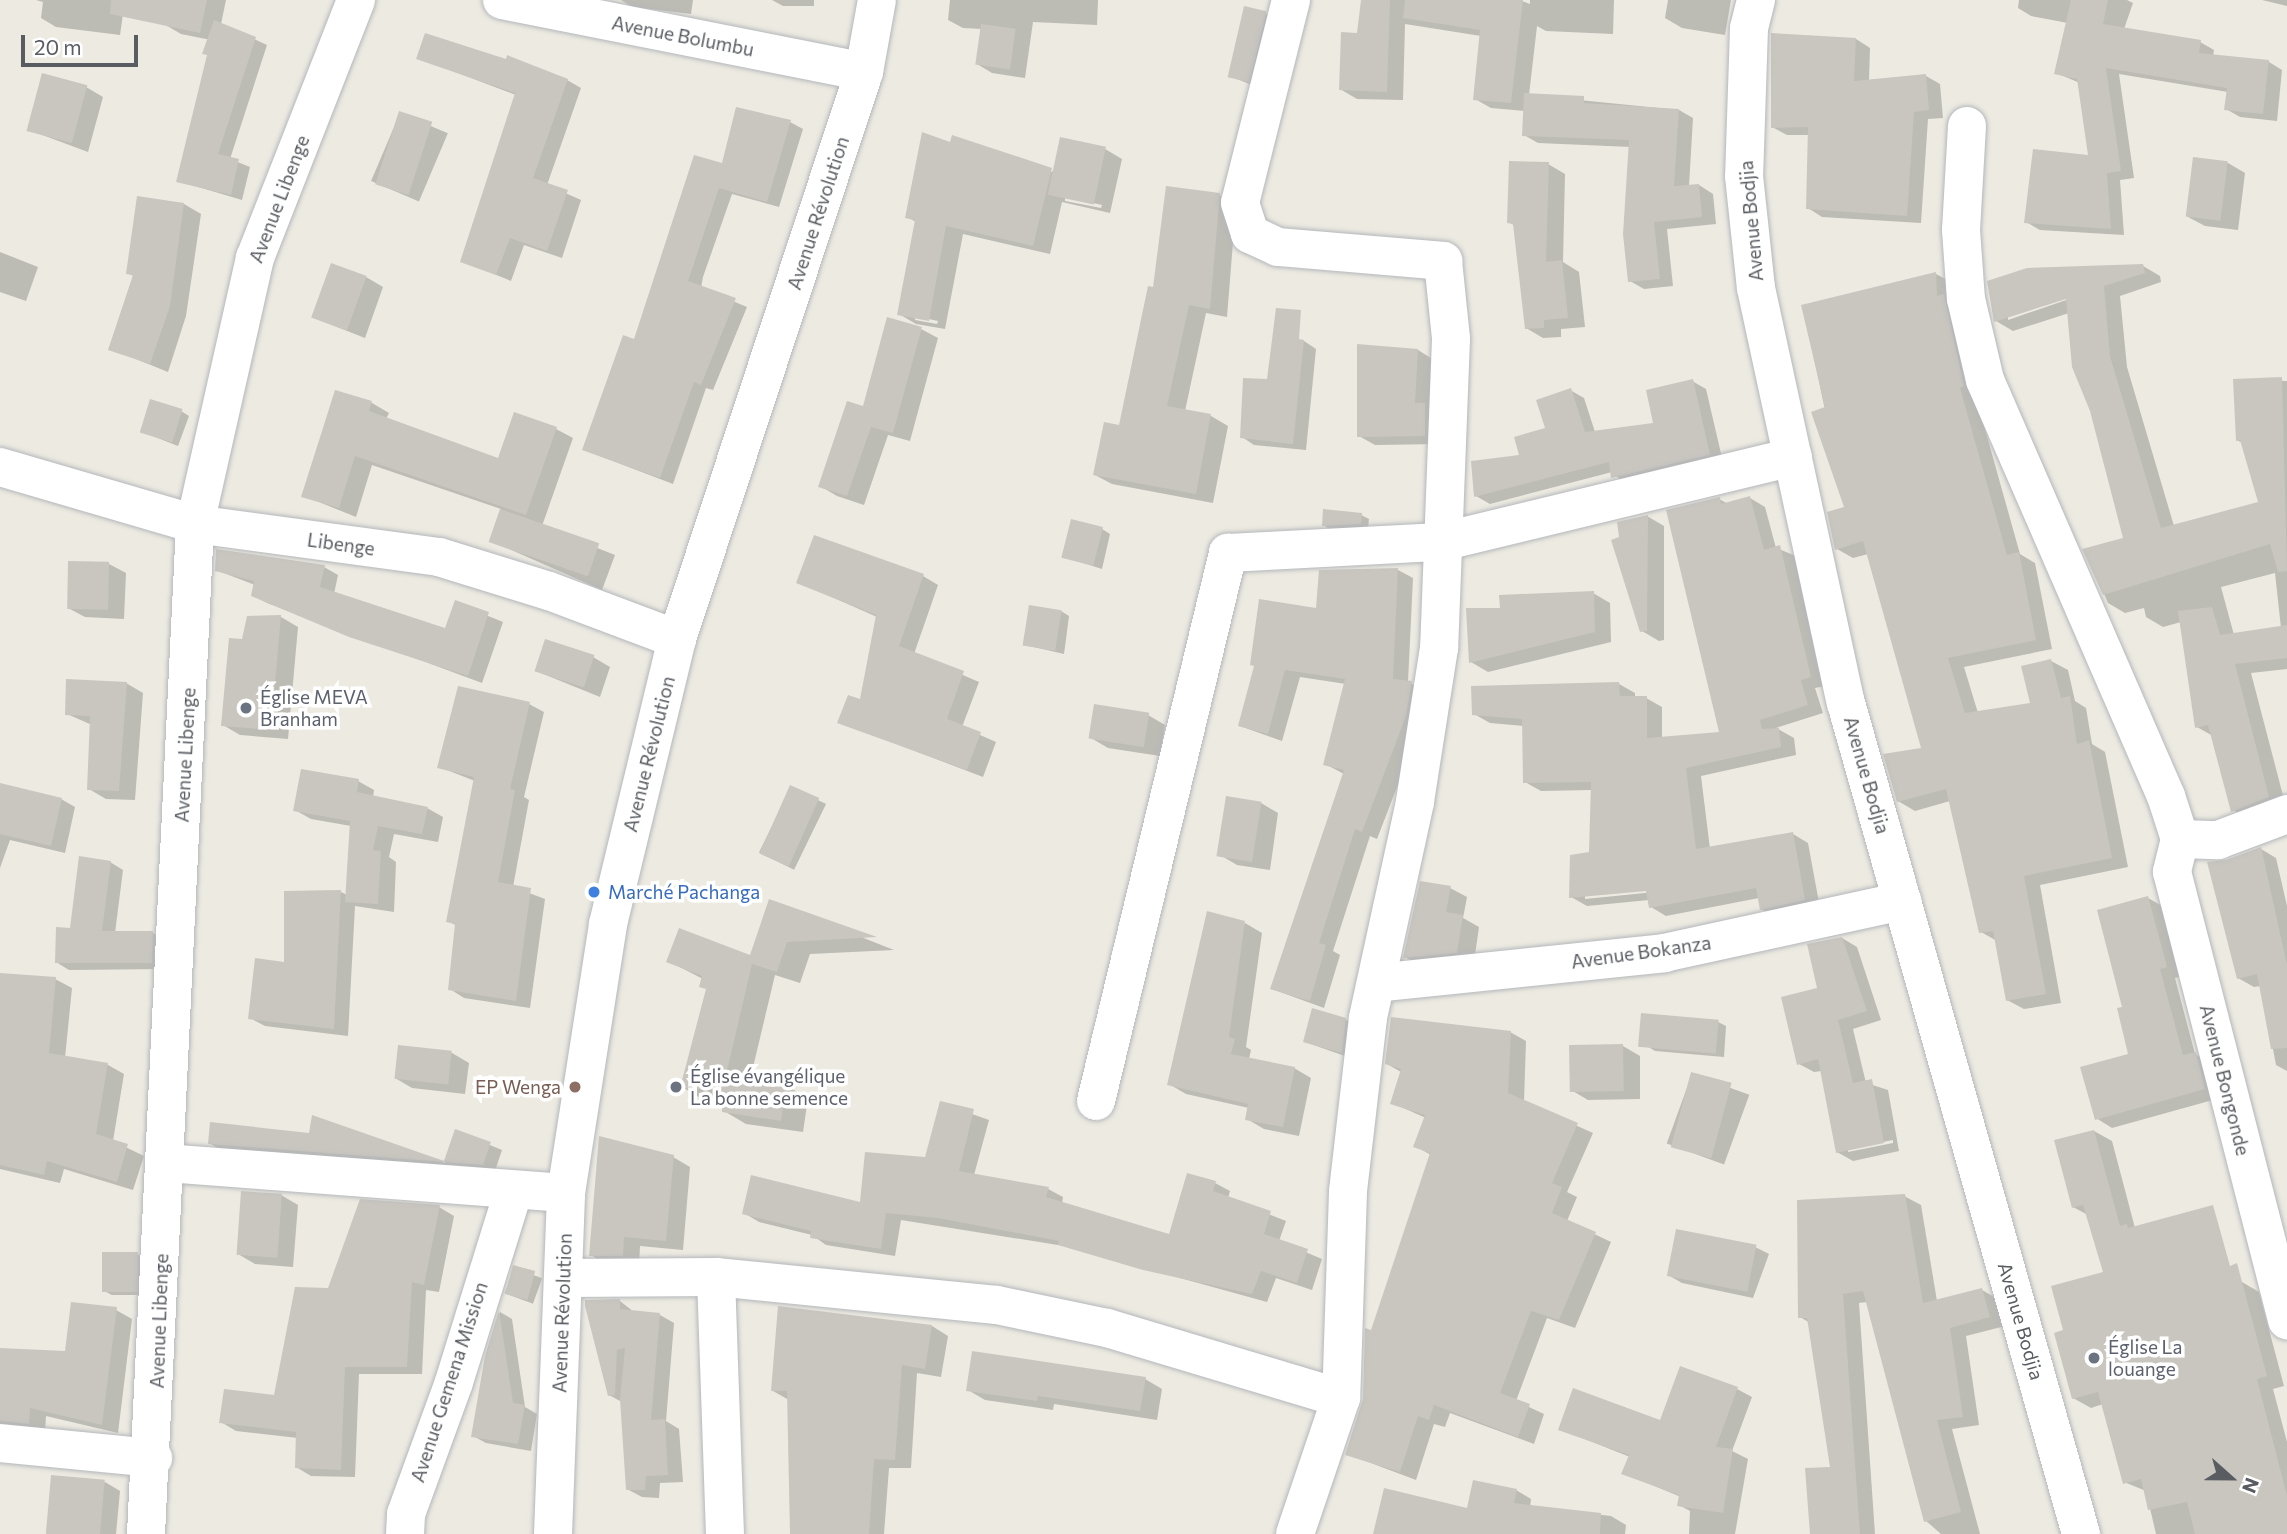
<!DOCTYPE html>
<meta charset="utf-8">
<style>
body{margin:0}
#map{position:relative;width:2287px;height:1534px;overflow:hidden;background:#eceae1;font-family:Commissioner,sans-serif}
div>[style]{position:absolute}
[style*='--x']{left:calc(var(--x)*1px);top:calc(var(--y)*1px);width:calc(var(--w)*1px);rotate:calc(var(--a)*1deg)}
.shadow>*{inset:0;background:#0003;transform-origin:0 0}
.building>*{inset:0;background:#c9c6c0;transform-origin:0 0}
.roads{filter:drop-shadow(0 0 2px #b4b7bb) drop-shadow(0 0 2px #b4b7bb)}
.street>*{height:38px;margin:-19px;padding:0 19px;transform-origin:19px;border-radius:19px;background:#fff}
.secondary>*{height:38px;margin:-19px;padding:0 19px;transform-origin:19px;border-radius:19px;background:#fff}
.dots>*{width:19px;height:19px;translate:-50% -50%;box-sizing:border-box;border:4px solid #fff;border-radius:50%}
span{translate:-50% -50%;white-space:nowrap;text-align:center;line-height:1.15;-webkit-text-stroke:7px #fff;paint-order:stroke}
.street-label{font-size:19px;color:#595d62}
.worship-label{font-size:19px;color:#5b616d}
.left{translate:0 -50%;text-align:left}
.shop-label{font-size:19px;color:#366cbe}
.education-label{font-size:19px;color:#785e54}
.right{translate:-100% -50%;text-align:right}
.north{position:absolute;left:2196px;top:1443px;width:70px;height:70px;-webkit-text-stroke:5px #fff;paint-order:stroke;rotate:111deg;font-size:19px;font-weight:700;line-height:28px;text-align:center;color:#595d62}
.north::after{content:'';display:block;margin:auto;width:24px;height:32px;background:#595d62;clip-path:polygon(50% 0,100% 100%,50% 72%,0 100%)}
.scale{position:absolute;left:21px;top:35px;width:117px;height:32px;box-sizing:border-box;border:4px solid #595d62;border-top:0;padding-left:9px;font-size:21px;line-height:24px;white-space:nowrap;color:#595d62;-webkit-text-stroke:5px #fff;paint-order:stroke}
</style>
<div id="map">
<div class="shadow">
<i style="clip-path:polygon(36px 0,125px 0,120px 35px,56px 27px,41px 18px,43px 2px)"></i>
<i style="clip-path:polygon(169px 0,226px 0,221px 24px,267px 45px,230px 159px,250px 167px,242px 200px,178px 181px,211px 40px,181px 34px,164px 24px)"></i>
<i style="clip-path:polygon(621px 0,693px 0,691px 14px,632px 7px)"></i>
<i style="clip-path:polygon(772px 0,814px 0,814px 6px,783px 6px)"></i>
<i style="clip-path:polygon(950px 0,1098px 0,1097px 25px,1033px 22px,1025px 78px,992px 73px,977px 64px,982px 29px,963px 28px,948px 20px)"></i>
<i style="clip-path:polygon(1363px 0,1519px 0,1530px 4px,1530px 0,1614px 0,1613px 34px,1546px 31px,1537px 26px,1529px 95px,1679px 110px,1693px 118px,1689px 186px,1699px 185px,1713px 194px,1716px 224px,1667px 229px,1673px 286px,1644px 289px,1630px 281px,1631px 147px,1538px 143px,1524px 135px,1525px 111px,1491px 108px,1475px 99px,1481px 36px,1405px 24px,1403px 100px,1357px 99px,1340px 89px,1358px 35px)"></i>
<i style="clip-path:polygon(1668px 0,1731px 0,1725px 35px,1682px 28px,1665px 18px)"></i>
<i style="clip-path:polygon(2019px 0,2127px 0,2133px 3px,2124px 29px,2200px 42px,2214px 50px,2213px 56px,2269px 62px,2282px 70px,2277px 121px,2240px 117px,2226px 109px,2228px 92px,2119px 74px,2134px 178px,2120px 180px,2124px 235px,2040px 230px,2026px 222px,2090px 156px,2080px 83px,2056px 73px,2068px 23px,2031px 16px,2018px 8px)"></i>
<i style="clip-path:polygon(2262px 0,2287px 0,2287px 6px)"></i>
<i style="clip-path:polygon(1265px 13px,1282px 22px,1265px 90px,1229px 76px)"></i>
<i style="clip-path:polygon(1856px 39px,1870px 48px,1869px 81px,1926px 76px,1940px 84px,1943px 118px,1928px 119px,1921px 223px,1822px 217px,1808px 208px,1809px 135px,1787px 135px,1772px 127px)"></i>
<i style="clip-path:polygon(418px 58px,567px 80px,581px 88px,547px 185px,581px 200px,562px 258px,524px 245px,511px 281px,462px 261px,516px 95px)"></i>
<i style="clip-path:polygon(86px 87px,103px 97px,88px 152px,29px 130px)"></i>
<i style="left:400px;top:113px;width:52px;height:74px;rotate:23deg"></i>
<i style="clip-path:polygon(790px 122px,803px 129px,779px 207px,732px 194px,703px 277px,701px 288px,747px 307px,713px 390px,706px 388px,673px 484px,584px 450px,724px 165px)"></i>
<i style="clip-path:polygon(evenodd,1105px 149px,1122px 159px,1110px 213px,1062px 202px,1050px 254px,963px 234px,945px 329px,916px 324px,899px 314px,916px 222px,907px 217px,1054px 171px,1105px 149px,1065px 197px,1102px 205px,1101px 208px,1065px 201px,1065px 197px,1105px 149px,915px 316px,938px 321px,937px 324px,915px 320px,915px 316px)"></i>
<i style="clip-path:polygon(2195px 159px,2228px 163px,2245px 173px,2238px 230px,2205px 226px,2188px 217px)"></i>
<i style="clip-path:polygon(1548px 164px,1565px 174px,1563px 262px,1579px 272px,1585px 327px,1561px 329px,1561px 337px,1543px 338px,1526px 328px,1515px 226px,1509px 222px)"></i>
<i style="clip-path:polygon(1219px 195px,1236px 205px,1227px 317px,1206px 313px,1185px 411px,1211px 416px,1228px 426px,1213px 503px,1112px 484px,1095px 475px,1120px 427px,1154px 289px)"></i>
<i style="clip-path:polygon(184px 204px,201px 214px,186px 316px,168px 372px,111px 349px,135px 277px,128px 273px)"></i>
<i style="clip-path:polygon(0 252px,38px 267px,26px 301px,0 292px)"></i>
<i style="clip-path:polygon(evenodd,2143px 266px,2160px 276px,2161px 282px,2120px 296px,2127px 367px,2174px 526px,2260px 503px,2242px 443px,2237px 440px,2235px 380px,2287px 381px,2287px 669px,2251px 673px,2286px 807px,2250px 820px,2233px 810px,2213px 736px,2197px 727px,2181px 622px,2163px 627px,2146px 617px,2144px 608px,2125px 613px,2108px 603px,2085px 550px,2126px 539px,2091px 411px,2074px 367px,2069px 313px,2013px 331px,1996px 321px,1989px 282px,2028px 270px,2143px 266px,2074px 294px,2075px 297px,2008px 320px,2008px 316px,2074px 294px,2143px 266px,2275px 573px,2281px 628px,2234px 635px,2221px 587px,2275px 573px)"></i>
<i style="clip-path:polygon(1936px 274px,1953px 283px,1976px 397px,2020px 554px,2035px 563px,2052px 649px,1964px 667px,1978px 713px,2032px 704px,2051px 661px,2068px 670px,2075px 701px,2086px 708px,2092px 744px,2105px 752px,2128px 867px,2040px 885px,2061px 1003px,2024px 1009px,2007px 1000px,1997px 941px,1981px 932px,1950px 801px,1915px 811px,1898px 801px,1923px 749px,1868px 554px,1853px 558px,1837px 549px,1846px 508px,1803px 307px)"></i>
<i style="clip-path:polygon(366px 277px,383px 287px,365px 338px,314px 318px)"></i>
<i style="clip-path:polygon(921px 329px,938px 338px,910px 441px,888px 435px,864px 505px,837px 496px,820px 486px,865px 408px)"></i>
<i style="clip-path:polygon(1304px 341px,1316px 349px,1306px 450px,1254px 445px,1242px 437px,1269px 381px)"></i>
<i style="clip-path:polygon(1418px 350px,1434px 360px,1441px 444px,1375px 445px,1359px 436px)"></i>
<i style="clip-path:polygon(1692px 381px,1706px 389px,1723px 462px,1626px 485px,1612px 472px,1490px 504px,1476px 496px,1548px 429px,1570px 390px,1584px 398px,1595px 432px,1656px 424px)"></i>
<i style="clip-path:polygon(336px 392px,372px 403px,389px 413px,386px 419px,499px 460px,556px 429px,573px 438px,542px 526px,615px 555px,602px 590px,491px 541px,501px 509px,372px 465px,356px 517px,304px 496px)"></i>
<i style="clip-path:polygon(181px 411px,189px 416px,178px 446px,140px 431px)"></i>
<i style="clip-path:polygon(evenodd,1750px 498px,1765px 507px,1776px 548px,1796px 556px,1826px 686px,1815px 688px,1823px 713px,1776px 728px,1794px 738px,1796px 755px,1701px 776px,1710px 849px,1793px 834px,1808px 843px,1820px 908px,1777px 918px,1761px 909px,1759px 898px,1666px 916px,1651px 907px,1649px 900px,1587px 906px,1571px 897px,1591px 854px,1592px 790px,1541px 791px,1525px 782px,1524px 726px,1490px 723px,1474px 714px,1619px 684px,1635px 693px,1635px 698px,1646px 698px,1662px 707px,1662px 739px,1721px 734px,1719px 499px,1728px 504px,1750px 498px,1654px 888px,1655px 892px,1585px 899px,1585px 895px,1654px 888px)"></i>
<i style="clip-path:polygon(1361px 515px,1369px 519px,1368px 528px,1331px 530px,1323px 525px)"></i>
<i style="clip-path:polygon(1647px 516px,1664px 526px,1664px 640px,1659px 641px,1642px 631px)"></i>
<i style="clip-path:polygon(1102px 529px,1110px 534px,1102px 569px,1064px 557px)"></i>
<i style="clip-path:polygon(109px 564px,126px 573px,124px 619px,85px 617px,68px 608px)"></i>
<i style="clip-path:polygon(324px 567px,338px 575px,334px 594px,446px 630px,456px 603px,503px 622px,482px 683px,267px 603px,253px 595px,255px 585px,216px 570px)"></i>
<i style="clip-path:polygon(1398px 570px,1413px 578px,1408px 682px,1426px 691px,1421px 725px,1377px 839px,1370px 836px,1333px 951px,1340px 955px,1324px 1008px,1272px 989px,1344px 774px,1325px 764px,1346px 684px,1300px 677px,1282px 741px,1240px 726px,1318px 610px)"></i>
<i style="clip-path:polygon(923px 576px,938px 585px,914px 654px,979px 682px,962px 727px,996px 742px,983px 777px,839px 722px,861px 701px,877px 617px,798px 582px)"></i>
<i style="clip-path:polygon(1593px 593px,1610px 603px,1611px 642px,1488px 672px,1471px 662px,1502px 610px)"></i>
<i style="clip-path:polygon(1061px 611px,1069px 616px,1064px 654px,1025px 645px)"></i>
<i style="clip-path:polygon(281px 617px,298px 627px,288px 739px,240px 735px,223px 725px,248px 618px)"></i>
<i style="clip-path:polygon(593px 657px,610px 667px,600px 697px,536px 671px)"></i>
<i style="clip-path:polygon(126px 683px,143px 693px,135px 800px,106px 799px,89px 789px,92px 725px,67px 714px)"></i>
<i style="clip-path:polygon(529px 704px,544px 712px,524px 797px,529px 800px,513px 887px,545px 899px,530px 1008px,464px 998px,450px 989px,457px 926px,448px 921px,475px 781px,439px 767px)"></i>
<i style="clip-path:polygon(1148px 715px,1165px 725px,1160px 756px,1108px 748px,1091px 738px)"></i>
<i style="clip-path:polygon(358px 781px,374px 790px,373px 797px,427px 808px,443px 817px,438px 842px,394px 834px,389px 857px,396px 862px,394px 912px,355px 906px,348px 1036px,265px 1026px,250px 1018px,341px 892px,347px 895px,351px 826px,311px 819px,295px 810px)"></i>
<i style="clip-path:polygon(0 785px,61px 799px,75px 807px,65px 853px,10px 840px,0 868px)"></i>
<i style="left:791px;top:787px;width:39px;height:73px;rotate:26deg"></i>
<i style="clip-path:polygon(1261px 803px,1278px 813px,1270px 870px,1237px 865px,1220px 855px)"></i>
<i style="clip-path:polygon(2261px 849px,2276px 858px,2287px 906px,2287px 1071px,2276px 1065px,2261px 986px,2254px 987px,2238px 978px,2226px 862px)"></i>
<i style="clip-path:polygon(110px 862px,123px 870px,115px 933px,153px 933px,165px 940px,164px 969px,69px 970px,56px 962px)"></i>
<i style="clip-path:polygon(1450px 888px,1467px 897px,1463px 918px,1479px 927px,1474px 962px,1422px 967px,1405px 957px)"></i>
<i style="clip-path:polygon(2148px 898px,2164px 907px,2182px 976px,2175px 978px,2195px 1054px,2211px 1063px,2220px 1098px,2112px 1128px,2096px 1118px,2131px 1055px,2125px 1008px)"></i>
<i style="clip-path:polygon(770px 901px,894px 950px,810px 954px,800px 983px,775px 975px,750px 1080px,785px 1085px,808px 1098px,803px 1132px,746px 1124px,724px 1111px,724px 1101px,704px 1100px,682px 1087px,708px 990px,703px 979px,668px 961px,751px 957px)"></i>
<i style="clip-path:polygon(1245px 923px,1262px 933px,1246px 1047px,1251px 1050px,1249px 1059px,1294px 1068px,1311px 1078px,1299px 1136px,1264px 1129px,1247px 1119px,1249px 1108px,1186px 1094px,1169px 1084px)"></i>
<i style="clip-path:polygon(evenodd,1842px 938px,1857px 947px,1881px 1020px,1853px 1029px,1866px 1083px,1888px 1090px,1899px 1151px,1853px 1161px,1837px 1152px,1822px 1071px,1814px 1072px,1799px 1064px,1819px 990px,1842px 938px,1893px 1140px,1893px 1143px,1848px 1152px,1848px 1149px,1893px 1140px)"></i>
<i style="clip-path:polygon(0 975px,55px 979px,72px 988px,65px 1058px,108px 1065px,124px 1074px,113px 1141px,144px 1156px,133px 1190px,64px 1169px,60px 1183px,0 1169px)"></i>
<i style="clip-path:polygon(1345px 1019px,1362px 1029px,1359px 1061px,1305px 1042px)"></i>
<i style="clip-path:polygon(1718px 1022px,1726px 1026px,1724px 1057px,1655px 1051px,1647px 1046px)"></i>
<i style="clip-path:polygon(1510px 1032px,1526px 1041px,1524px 1102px,1593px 1133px,1567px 1192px,1577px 1197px,1567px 1221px,1611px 1242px,1575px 1328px,1547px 1318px,1516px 1401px,1544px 1414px,1534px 1444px,1450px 1413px,1445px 1427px,1434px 1424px,1416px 1480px,1347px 1454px,1364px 1404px,1372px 1332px,1431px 1155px,1415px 1146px,1426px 1118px,1392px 1103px,1401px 1072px,1387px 1064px)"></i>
<i style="clip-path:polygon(1623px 1046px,1640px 1056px,1640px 1099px,1588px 1100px,1571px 1090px)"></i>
<i style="clip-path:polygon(399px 1047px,452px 1053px,469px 1063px,465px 1094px,412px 1088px,395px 1078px)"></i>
<i style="left:1692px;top:1074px;width:61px;height:74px;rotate:20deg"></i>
<i style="clip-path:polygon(941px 1103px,989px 1120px,974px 1175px,1048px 1189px,1063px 1197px,1062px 1204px,1170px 1236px,1215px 1183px,1230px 1191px,1228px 1198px,1286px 1221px,1279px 1241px,1322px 1259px,1312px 1290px,1276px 1278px,1267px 1302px,1064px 1246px,901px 1220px,895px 1256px,826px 1245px,812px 1235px,759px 1222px,744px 1213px,862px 1204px,926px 1159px)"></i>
<i style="clip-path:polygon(313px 1118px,445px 1163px,456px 1131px,502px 1150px,495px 1171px,221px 1150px,209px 1143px,310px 1135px)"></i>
<i style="clip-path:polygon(2094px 1131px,2112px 1141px,2135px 1228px,2223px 1285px,2242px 1282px,2259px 1292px,2284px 1386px,2273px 1389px,2287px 1442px,2287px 1534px,2156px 1534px,2146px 1491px,2124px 1482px,2103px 1404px,2091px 1408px,2073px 1398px,2065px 1332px,2105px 1273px,2088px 1215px,2073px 1207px)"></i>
<i style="clip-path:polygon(673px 1157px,690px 1167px,683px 1250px,640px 1246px,639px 1265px,607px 1265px,591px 1255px)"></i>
<i style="clip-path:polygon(281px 1195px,298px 1205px,293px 1267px,255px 1264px,238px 1254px)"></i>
<i style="clip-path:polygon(1904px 1196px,1921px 1205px,1937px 1301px,1982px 1290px,1998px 1299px,2005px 1326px,1966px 1336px,1979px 1425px,1952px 1429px,1980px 1534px,1941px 1534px,1925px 1520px,1867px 1302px,1859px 1303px,1875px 1534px,1812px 1534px,1832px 1468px,1810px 1323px,1800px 1317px)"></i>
<i style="clip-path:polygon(439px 1207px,454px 1216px,439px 1292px,426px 1290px,422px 1374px,359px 1374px,355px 1477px,311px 1476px,296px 1467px,298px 1438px,236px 1431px,221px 1422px,275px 1397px,329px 1290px)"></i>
<i style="clip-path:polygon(1755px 1247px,1769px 1254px,1753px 1298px,1682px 1283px,1668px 1275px)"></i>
<i style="clip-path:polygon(137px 1254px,145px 1258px,143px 1295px,112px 1295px,104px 1291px)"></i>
<i style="left:514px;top:1268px;width:30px;height:27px;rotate:20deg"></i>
<i style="clip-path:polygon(620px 1301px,634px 1312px,660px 1315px,674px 1323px,666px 1421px,679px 1429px,683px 1482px,660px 1483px,659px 1498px,642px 1497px,627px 1489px,622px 1402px,609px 1395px)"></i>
<i style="clip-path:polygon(116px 1310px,132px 1319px,118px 1433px,46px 1416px,45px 1432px,0 1426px,0 1349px,67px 1353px)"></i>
<i style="clip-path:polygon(500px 1312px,512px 1319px,525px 1407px,537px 1414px,531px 1451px,486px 1443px,473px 1436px,487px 1357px)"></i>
<i style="clip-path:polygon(932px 1326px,948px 1336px,941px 1377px,917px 1373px,911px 1468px,889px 1468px,884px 1534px,793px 1534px,789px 1400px,773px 1391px)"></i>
<i style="clip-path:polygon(1145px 1379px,1162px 1389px,1157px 1420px,1054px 1404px,1053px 1410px,985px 1400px,968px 1390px)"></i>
<i style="clip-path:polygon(1737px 1389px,1752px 1397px,1732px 1451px,1748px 1459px,1735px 1534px,1689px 1534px,1690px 1511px,1679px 1505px,1681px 1497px,1623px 1473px,1630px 1457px,1560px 1429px,1661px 1422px)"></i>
<i style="clip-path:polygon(105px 1482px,120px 1491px,116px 1534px,47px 1534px)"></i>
<i style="clip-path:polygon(1516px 1490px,1531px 1499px,1530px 1507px,1611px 1516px,1626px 1525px,1625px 1534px,1375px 1534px,1469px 1511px)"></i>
</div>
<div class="building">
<i style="clip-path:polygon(111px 0,207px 0,200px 33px,110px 14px)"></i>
<i style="clip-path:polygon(1361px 0,1390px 0,1387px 92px,1339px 90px,1341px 32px,1357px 33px)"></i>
<i style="clip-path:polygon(1405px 0,1523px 0,1511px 103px,1473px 100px,1480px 30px,1403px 18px)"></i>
<i style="clip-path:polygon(2071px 0,2108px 0,2103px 24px,2201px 40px,2199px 53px,2269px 60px,2263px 114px,2224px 110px,2227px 88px,2106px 68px,2121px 171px,2107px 173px,2111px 229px,2024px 223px,2033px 149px,2088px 155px,2077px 79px,2054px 74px)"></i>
<i style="left:1244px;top:6px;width:23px;height:73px;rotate:13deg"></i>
<i style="clip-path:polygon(214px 20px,256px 37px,218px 154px,239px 159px,231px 195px,176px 182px,207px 55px,202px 54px)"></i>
<i style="left:981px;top:24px;width:35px;height:41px;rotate:8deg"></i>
<i style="clip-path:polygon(425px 33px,506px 59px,507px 55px,568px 79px,533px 178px,568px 190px,547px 251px,510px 238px,496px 275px,460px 262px,515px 93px,416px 59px)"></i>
<i style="clip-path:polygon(1771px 33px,1856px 38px,1854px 81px,1926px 74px,1929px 110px,1914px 112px,1907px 216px,1806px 209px,1808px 127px,1771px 128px)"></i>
<i style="left:42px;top:73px;width:47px;height:60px;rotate:15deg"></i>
<i style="clip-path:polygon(1524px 93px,1584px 96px,1584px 103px,1679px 109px,1674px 186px,1699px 184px,1702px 217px,1654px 222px,1660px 279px,1628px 282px,1623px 234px,1629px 140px,1522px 136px)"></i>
<i style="clip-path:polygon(736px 107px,791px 120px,767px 202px,719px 188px,688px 281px,736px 298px,701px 385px,694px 382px,660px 478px,582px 450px,623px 335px,634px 339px,694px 155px,722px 163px)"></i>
<i style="left:399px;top:111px;width:35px;height:77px;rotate:18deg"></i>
<i style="clip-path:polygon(922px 132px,950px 142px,952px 135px,1052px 168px,1033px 246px,946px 226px,929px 321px,897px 315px,915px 220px,905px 218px)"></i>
<i style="left:1060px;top:137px;width:47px;height:59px;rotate:12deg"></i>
<i style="left:2193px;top:157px;width:35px;height:60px;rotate:7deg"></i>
<i style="clip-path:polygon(1509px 161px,1549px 162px,1546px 262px,1562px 260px,1568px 318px,1544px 320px,1544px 328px,1525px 329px,1513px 224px,1507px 223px)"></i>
<i style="clip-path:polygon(1166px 186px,1220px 193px,1210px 309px,1189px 305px,1167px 406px,1211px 414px,1196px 494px,1093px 475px,1104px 422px,1119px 425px,1148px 286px,1153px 287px)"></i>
<i style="clip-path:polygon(137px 196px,184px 203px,170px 306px,150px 364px,108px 350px,133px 275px,126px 274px)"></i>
<i style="left:331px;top:263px;width:38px;height:58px;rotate:20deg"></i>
<i style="clip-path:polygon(2143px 264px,2145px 273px,2104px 286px,2110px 356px,2161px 528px,2258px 502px,2240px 440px,2236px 441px,2233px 379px,2282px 377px,2287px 571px,2278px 572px,2270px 544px,2103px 595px,2082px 549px,2123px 538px,2090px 411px,2072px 367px,2066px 299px,1994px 322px,1987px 281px,2027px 268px)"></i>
<i style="clip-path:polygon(1936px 272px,1937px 296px,1944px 294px,1964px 386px,1960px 388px,2007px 555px,2019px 552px,2036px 640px,1948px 658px,1965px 713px,2030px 703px,2021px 666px,2051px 659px,2061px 698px,2070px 696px,2077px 744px,2089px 740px,2112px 858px,2024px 876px,2046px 994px,2006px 1001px,1993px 931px,1979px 933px,1946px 789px,1897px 802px,1883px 754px,1921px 748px,1863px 541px,1835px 550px,1827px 512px,1844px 507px,1811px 412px,1825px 407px,1801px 305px)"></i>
<i style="clip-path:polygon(1276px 308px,1301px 310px,1299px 339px,1304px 340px,1293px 444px,1240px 438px,1243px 378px,1267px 379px)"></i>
<i style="clip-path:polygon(887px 317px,922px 327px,893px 433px,871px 427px,847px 496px,818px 487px,847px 401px,863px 406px)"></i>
<i style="clip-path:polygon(1357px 344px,1418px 349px,1415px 403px,1425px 403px,1425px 436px,1357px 437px)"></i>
<i style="clip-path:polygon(1693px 379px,1710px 455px,1611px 478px,1609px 462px,1474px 497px,1471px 461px,1519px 455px,1514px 437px,1545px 428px,1536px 400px,1571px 388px,1585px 432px,1653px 423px,1646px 390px)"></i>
<i style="clip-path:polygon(335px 390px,372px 401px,369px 411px,498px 458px,514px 412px,557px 427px,526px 515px,355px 456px,339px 508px,301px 497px)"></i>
<i style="left:150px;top:399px;width:34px;height:35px;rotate:17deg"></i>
<i style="clip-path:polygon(1750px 496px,1764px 550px,1780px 545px,1811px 677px,1801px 680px,1808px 705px,1760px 720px,1762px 729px,1779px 728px,1781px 747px,1686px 768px,1696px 849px,1793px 832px,1805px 900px,1760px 910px,1756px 888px,1649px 908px,1646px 891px,1569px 898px,1570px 855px,1589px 852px,1591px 782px,1523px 783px,1522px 719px,1472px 715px,1471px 686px,1619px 682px,1620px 696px,1647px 696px,1647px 738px,1719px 732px,1666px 510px,1720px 497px,1721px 504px)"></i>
<i style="left:500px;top:509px;width:105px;height:35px;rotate:19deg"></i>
<i style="clip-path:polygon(1323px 509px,1362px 513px,1361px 524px,1322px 526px)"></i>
<i style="clip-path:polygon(1648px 515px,1647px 631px,1640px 632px,1611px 540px,1619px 537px,1617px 522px)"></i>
<i style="left:1071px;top:519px;width:33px;height:40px;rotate:14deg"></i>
<i style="clip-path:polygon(814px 535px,924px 574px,899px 646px,964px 671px,947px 719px,981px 732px,967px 770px,837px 723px,848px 695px,860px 699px,876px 615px,796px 583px)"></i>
<i style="clip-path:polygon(216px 549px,325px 565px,320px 587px,445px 628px,455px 600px,489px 612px,468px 676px,349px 637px,251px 596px,254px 581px,215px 571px)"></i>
<i style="left:68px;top:561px;width:41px;height:48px;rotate:1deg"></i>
<i style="clip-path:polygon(1398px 568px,1393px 679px,1412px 681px,1406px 716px,1362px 832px,1355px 829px,1319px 943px,1326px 945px,1310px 1001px,1270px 989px,1344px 770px,1323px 765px,1345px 679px,1285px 670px,1268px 734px,1238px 726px,1254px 666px,1250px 665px,1259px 599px,1316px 608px,1319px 570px)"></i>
<i style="clip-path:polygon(1594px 591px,1595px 632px,1469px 663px,1466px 608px,1500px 608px,1499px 595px)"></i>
<i style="left:1029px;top:605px;width:33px;height:41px;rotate:9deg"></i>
<i style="clip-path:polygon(2212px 607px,2220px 635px,2287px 625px,2287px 658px,2235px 664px,2269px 797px,2231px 812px,2208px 725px,2195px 728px,2178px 611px)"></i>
<i style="clip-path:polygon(281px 615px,271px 730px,221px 726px,229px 638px,242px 639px,247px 616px)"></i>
<i style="left:545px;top:639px;width:52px;height:34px;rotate:18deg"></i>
<i style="clip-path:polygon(66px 679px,127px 682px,119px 791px,87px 790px,90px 716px,65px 715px)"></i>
<i style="clip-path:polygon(458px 686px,530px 702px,510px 789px,515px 790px,498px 882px,531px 888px,516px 1001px,448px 990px,455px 924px,446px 922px,474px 777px,437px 768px)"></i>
<i style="left:1094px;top:704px;width:56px;height:35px;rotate:9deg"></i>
<i style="clip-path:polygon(301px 769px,359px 779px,357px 792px,428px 807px,422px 834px,378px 826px,373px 850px,381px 851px,378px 904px,345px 902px,350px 821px,293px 811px)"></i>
<i style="clip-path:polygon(0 783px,62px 798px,51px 846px,0 834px)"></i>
<i style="left:790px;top:785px;width:32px;height:75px;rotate:24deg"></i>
<i style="left:1226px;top:796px;width:36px;height:61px;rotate:9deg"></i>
<i style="clip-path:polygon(2261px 847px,2287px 965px,2287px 1048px,2271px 1049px,2257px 974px,2237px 979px,2207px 862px,2226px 860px)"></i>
<i style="clip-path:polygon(79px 856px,111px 861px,102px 931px,153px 931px,152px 963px,55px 963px,56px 927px,70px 928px)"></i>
<i style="clip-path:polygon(1420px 881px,1451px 886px,1446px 912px,1463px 915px,1457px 953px,1403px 958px)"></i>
<i style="clip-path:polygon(341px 890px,334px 1029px,248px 1019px,255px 958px,284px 962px,284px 891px)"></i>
<i style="clip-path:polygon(2148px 896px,2167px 967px,2160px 969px,2183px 1055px,2196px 1052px,2205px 1089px,2095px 1120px,2080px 1067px,2128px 1054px,2117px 1008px,2122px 1007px,2097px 910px)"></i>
<i style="clip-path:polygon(769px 899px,877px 937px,787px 942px,777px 972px,752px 964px,726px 1075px,786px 1083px,781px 1121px,722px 1112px,722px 1090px,680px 1088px,706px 989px,699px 987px,702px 976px,666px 962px,679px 928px,750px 955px)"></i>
<i style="clip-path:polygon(1207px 911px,1245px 921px,1229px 1037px,1235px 1039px,1231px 1054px,1295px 1067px,1283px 1127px,1245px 1120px,1248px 1104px,1167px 1085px)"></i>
<i style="clip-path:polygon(1842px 937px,1867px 1011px,1838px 1020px,1853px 1083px,1872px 1079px,1884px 1143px,1836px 1153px,1818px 1059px,1797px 1065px,1781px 997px,1817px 988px,1807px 944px)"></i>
<i style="clip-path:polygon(0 973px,56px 977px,49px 1053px,108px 1063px,96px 1134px,128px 1144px,117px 1182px,47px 1161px,44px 1175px,0 1165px)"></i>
<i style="clip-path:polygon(1312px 1008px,1346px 1018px,1342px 1053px,1303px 1042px)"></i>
<i style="left:1641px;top:1013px;width:78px;height:34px;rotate:5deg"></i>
<i style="clip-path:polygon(1391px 1017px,1511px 1031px,1508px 1093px,1578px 1123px,1552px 1183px,1562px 1187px,1552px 1213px,1596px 1232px,1559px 1320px,1531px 1311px,1500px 1393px,1530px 1404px,1518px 1437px,1434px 1405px,1429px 1420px,1418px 1416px,1400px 1472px,1345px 1455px,1363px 1399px,1365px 1328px,1371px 1330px,1430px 1153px,1413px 1147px,1425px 1115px,1390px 1104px,1401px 1069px,1385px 1064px)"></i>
<i style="left:1623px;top:1044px;width:47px;height:54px;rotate:89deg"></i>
<i style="left:398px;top:1045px;width:54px;height:34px;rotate:6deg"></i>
<i style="left:1691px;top:1072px;width:42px;height:78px;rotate:15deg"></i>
<i style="clip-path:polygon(940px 1101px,974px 1109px,959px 1171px,1049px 1187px,1046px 1197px,1169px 1234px,1187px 1173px,1216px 1181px,1213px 1191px,1271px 1211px,1264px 1234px,1308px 1249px,1297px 1283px,1261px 1271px,1252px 1294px,1143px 1270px,1058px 1245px,1059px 1241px,938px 1218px,886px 1213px,881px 1249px,810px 1238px,811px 1231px,742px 1214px,751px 1175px,860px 1202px,865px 1152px,925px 1157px)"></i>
<i style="clip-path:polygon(312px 1115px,444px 1161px,455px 1129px,491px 1142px,483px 1165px,208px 1144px,210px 1122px,309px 1133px)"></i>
<i style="clip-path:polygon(2094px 1130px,2120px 1226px,2127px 1224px,2128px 1228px,2213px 1205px,2230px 1266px,2237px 1263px,2267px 1376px,2257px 1379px,2287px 1496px,2287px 1534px,2195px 1534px,2187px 1502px,2148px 1510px,2141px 1479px,2123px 1484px,2098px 1392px,2072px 1399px,2054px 1333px,2063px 1330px,2051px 1286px,2103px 1272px,2083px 1205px,2072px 1208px,2054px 1140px)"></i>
<i style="clip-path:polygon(599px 1136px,674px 1155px,666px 1241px,624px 1237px,623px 1256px,589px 1256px)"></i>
<i style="left:241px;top:1191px;width:41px;height:64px;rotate:4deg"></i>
<i style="clip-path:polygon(1905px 1194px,1923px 1303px,1982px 1288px,1990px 1317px,1950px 1328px,1963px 1417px,1937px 1420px,1961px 1512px,1924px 1522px,1863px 1291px,1843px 1294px,1860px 1534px,1810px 1534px,1805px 1468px,1830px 1467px,1807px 1318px,1798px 1318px,1797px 1200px)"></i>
<i style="clip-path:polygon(360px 1199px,440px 1205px,424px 1285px,412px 1282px,407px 1367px,345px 1367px,341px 1470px,295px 1468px,296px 1432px,219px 1423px,224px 1389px,274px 1395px,295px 1287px,328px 1288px)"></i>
<i style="left:1676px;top:1229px;width:82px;height:48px;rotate:11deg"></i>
<i style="left:102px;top:1252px;width:36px;height:40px"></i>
<i style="left:513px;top:1265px;width:23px;height:30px;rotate:15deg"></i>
<i style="clip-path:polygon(620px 1299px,620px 1309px,660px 1313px,651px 1420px,665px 1419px,668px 1475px,646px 1476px,645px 1490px,626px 1490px,620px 1399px,625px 1348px,617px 1350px,615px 1395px,608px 1396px,585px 1306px,585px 1300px)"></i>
<i style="clip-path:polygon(71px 1302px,117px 1307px,102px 1425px,30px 1408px,29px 1424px,0 1421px,0 1348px,65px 1351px)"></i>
<i style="clip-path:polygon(778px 1306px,932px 1325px,925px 1369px,902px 1365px,895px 1460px,874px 1459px,869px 1534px,790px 1534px,787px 1391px,771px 1391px)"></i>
<i style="clip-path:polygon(499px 1310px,513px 1403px,525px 1405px,518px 1444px,471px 1437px,485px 1356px)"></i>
<i style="clip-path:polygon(972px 1351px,1146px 1377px,1140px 1411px,1038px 1396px,1037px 1401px,966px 1391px)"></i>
<i style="clip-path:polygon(1680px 1366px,1738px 1387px,1716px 1447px,1733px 1449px,1723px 1513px,1677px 1506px,1679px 1495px,1621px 1474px,1629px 1455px,1558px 1430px,1573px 1388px,1660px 1420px)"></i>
<i style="left:51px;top:1475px;width:54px;height:59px;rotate:5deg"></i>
<i style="clip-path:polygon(1473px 1480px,1517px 1489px,1514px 1503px,1601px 1513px,1600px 1534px,1373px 1534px,1384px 1488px,1467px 1508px)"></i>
</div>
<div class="roads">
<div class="street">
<i style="--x:502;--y:0;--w:369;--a:11.2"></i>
<i style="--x:1291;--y:0;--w:209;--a:104.1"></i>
<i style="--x:1240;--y:203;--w:33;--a:72"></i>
<i style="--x:1250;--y:234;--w:31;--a:25"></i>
<i style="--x:1278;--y:247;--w:166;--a:4.8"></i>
<i style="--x:1443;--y:261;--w:78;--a:84.1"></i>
<i style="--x:1451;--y:339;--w:309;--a:92.2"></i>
<i style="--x:1439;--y:648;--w:156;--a:98.9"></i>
<i style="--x:1415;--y:802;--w:221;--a:102.3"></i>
<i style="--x:1368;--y:1018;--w:175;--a:96.6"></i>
<i style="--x:1348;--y:1192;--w:206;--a:91.9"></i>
<i style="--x:1341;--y:1398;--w:144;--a:108.7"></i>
<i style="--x:1756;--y:0;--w:29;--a:104"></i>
<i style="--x:1749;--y:28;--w:148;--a:91.9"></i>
<i style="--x:1744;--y:176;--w:113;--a:83.9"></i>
<i style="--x:1756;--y:288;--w:425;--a:77.8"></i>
<i style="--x:1846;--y:703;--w:864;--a:74.21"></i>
<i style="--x:1967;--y:126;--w:104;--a:93.3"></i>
<i style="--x:1961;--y:230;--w:69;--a:85.9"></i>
<i style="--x:1966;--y:299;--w:83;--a:76.8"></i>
<i style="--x:1985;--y:380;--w:454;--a:66.5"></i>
<i style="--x:2166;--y:796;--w:45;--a:72"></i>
<i style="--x:0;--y:467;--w:203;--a:16.3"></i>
<i style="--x:195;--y:524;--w:246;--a:7.7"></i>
<i style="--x:439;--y:557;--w:115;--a:17.2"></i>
<i style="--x:549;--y:591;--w:137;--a:20.6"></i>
<i style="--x:2180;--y:839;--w:34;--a:104"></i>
<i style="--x:2172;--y:872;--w:463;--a:75.6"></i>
<i style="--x:2180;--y:839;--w:38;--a:2"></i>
<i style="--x:2218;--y:840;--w:74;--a:-20.6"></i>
<i style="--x:1376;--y:983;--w:290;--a:-5.9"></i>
<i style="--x:1664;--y:953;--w:244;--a:-12.3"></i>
<i style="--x:1096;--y:1101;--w:564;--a:-76.46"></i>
<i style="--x:1228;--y:553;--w:213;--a:-3"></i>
<i style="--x:1441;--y:542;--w:362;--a:-13.6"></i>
<i style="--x:166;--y:1163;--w:401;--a:4.3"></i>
<i style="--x:716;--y:1277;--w:257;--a:88"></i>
<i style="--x:563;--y:1278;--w:153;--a:-0.4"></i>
<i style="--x:716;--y:1277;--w:282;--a:5.7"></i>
<i style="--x:997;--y:1305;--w:112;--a:11.8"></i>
<i style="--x:1107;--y:1328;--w:244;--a:16.7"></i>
<i style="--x:0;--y:1443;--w:154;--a:5.6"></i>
<i style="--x:146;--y:1534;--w:1011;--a:-87.22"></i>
<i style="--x:195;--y:524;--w:273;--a:-77.3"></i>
<i style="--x:255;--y:258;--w:277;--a:-68.6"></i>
<i style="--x:405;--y:1534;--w:20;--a:-87"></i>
<i style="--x:406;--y:1514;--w:140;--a:-70"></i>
<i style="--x:454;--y:1382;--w:199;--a:-72.7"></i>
</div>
<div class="secondary">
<i style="--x:553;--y:1534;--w:341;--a:-87.8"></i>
<i style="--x:566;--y:1193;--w:272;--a:-81.1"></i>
<i style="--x:608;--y:924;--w:293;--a:-76.4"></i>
<i style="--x:677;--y:639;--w:597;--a:-71.75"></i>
<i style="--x:864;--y:72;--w:73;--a:-79.8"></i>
</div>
</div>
<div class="dots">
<i style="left:246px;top:708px;background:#6b7280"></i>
<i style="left:594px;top:892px;background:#3f7fe0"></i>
<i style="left:575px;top:1087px;background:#8d6e63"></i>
<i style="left:676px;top:1087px;background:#6b7280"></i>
<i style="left:2094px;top:1358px;background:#6b7280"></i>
</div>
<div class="street-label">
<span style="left:683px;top:36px;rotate:11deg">Avenue Bolumbu</span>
<span style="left:279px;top:199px;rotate:-69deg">Avenue Libenge</span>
<span style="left:818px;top:213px;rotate:-72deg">Avenue Révolution</span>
<span style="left:1751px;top:221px;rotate:-95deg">Avenue Bodjia</span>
<span style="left:341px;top:544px;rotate:8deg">Libenge</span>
<span style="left:649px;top:754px;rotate:-76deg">Avenue Révolution</span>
<span style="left:185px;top:755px;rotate:-87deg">Avenue Libenge</span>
<span style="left:1867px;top:775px;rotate:74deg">Avenue Bodjia</span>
<span style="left:1641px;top:952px;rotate:-8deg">Avenue Bokanza</span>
<span style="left:2225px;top:1080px;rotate:76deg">Avenue Bongonde</span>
<span style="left:562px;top:1313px;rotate:-88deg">Avenue Révolution</span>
<span style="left:159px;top:1321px;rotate:-88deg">Avenue Libenge</span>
<span style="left:2021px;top:1321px;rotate:74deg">Avenue Bodjia</span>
<span style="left:449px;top:1382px;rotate:-72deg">Avenue Gemena Mission</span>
</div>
<div class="worship-label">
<span class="left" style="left:260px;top:708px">Église MEVA<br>Branham</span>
<span class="left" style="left:690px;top:1087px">Église évangélique<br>La bonne semence</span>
<span class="left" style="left:2108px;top:1358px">Église La<br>louange</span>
</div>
<div class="shop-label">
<span class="left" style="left:608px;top:892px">Marché Pachanga</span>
</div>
<div class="education-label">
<span class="right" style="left:561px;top:1087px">EP Wenga</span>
</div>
<div class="north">N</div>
<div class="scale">20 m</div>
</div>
